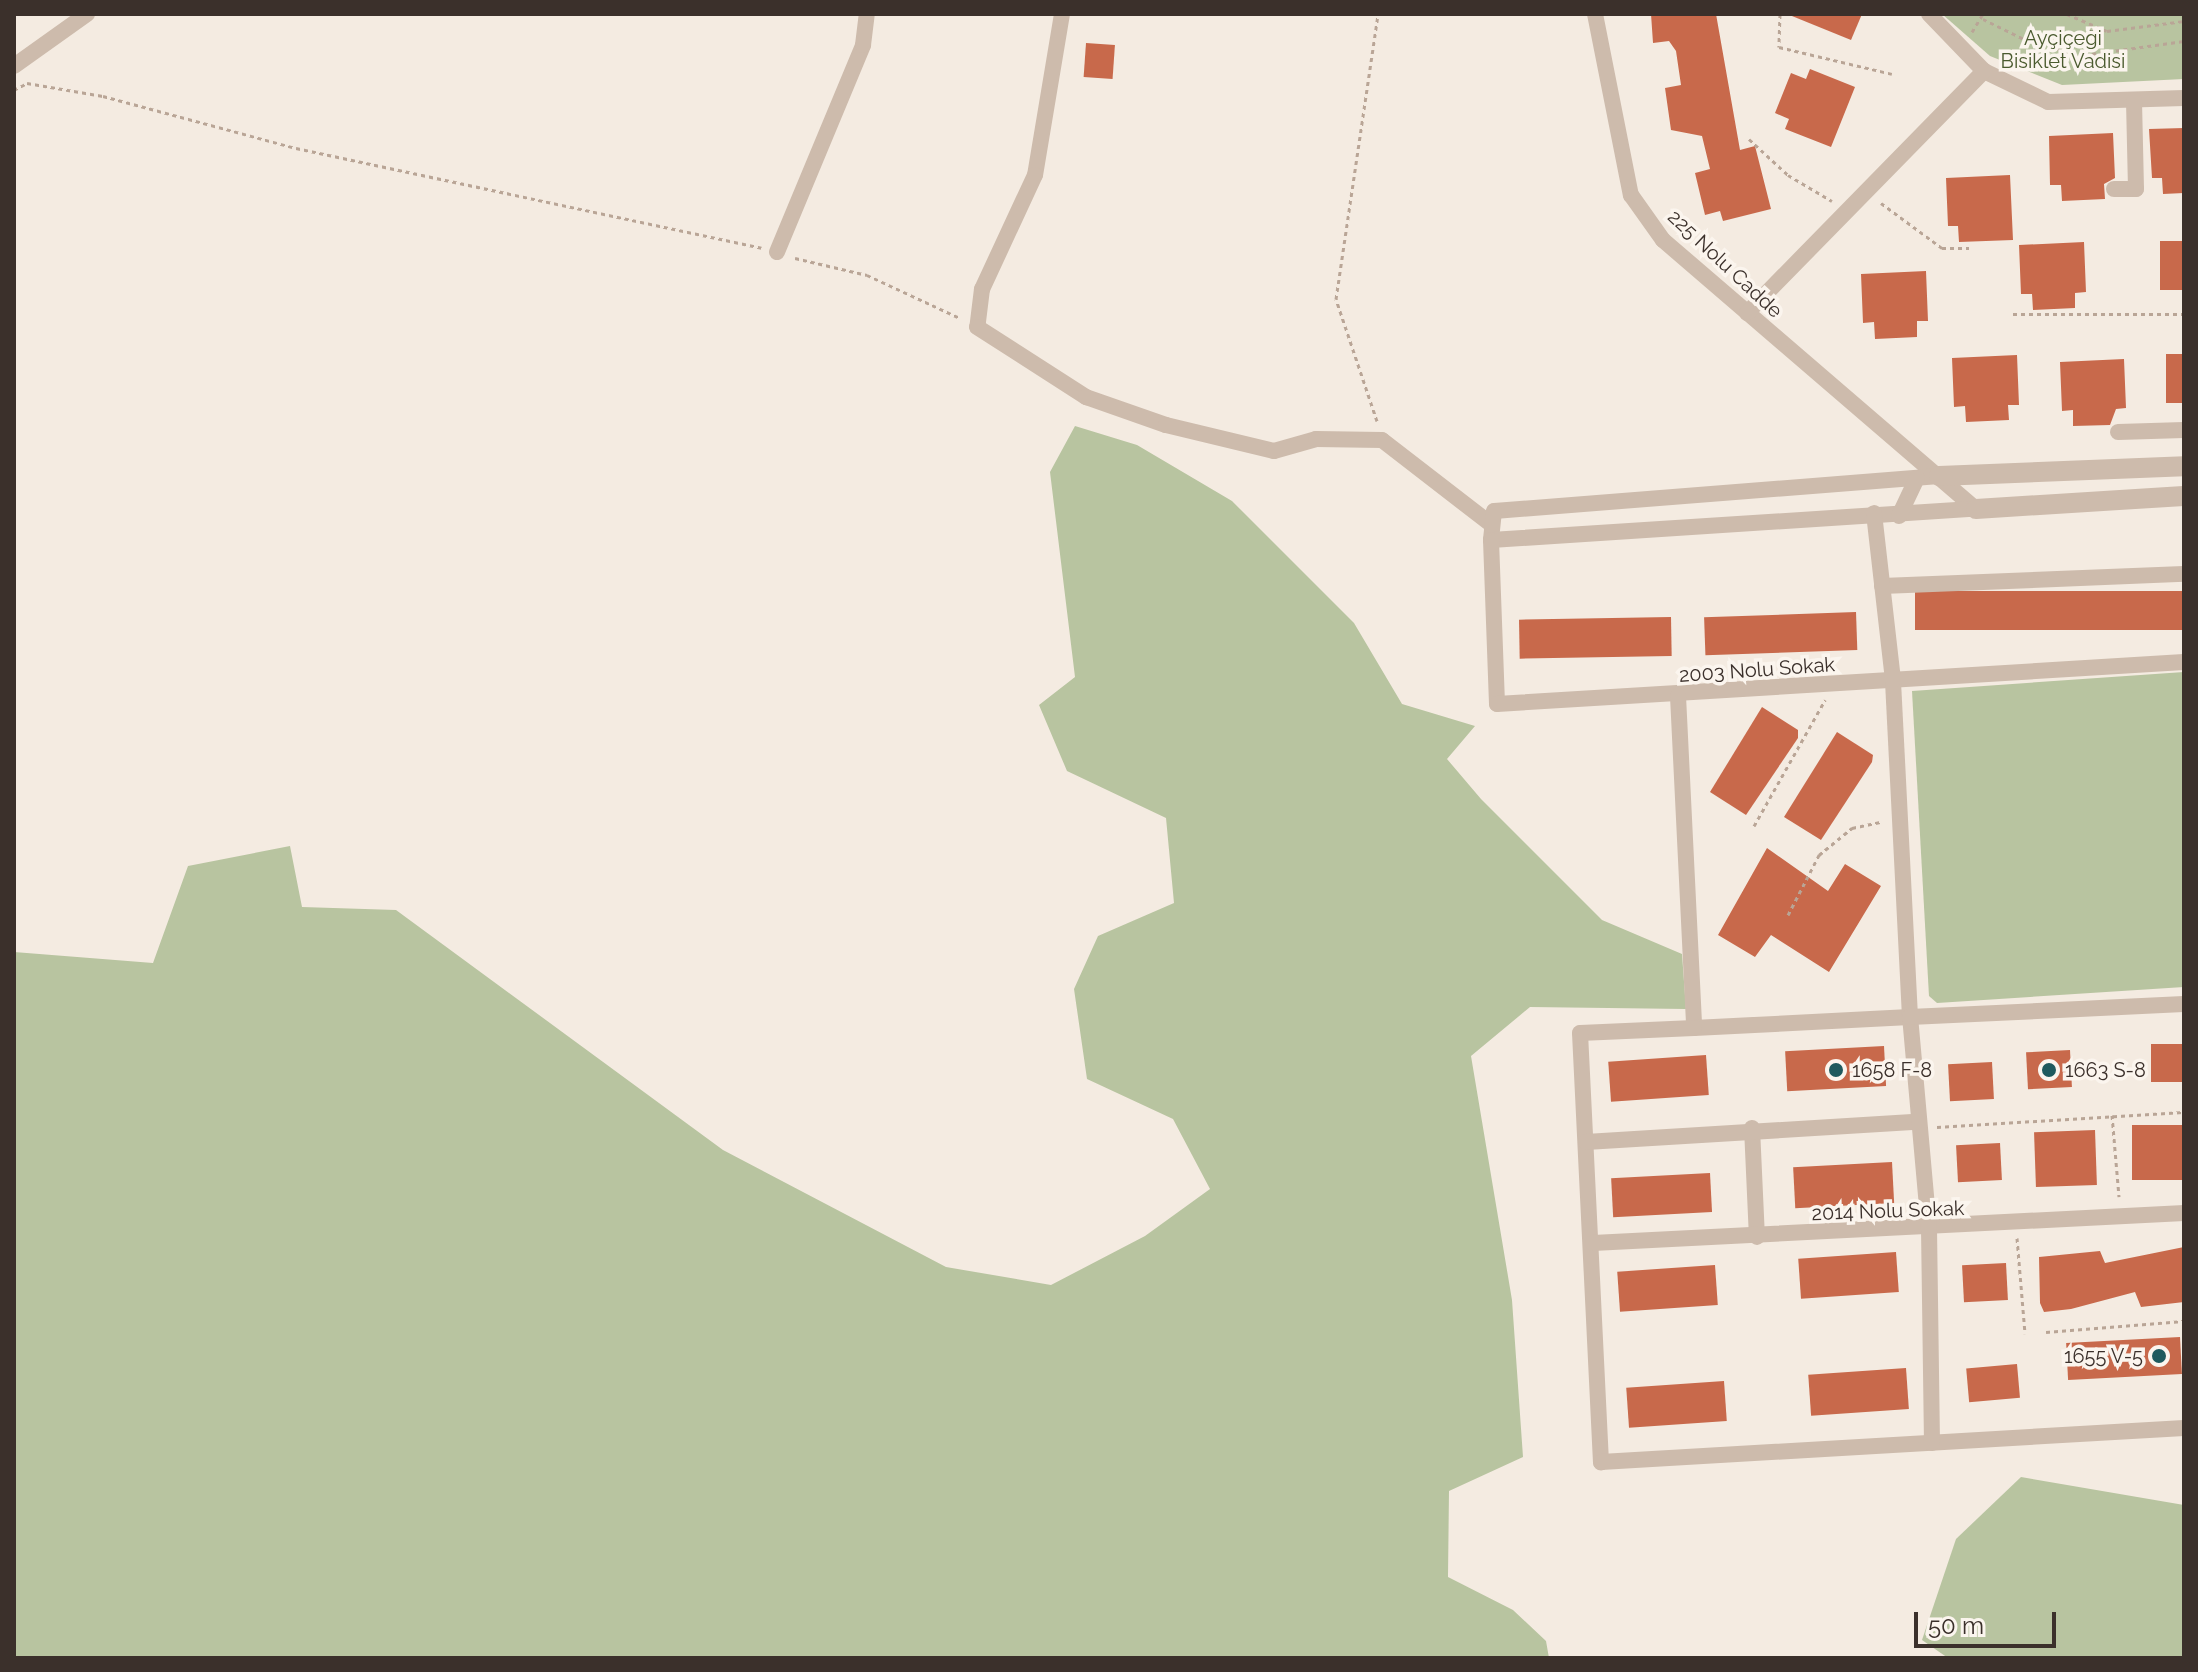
<!DOCTYPE html>
<meta charset="utf-8">
<style>
body{margin:0}
#map{position:relative;width:2198px;height:1672px;overflow:hidden;background:#f4ebe1;font-family:Raleway,sans-serif}
div>[style]{position:absolute}
[style*='--x']{left:calc(var(--x)*1px);top:calc(var(--y)*1px);width:calc(var(--w)*1px);rotate:calc(var(--a)*1deg)}
.green>*{inset:0;background:#b8c4a0}
.building>*{inset:0;background:#c8694b;transform-origin:0 0}
.path>*{height:3px;margin-top:-1.5px;transform-origin:0;background:repeating-linear-gradient(90deg,#b9a596 0 4px,transparent 0 8px)}
.minor>*{height:16px;margin:-8px;padding:0 8px;transform-origin:8px;border-radius:8px;background:#cdbbac}
.tertiary>*{height:20px;margin:-10px;padding:0 10px;transform-origin:10px;border-radius:10px;background:#cdbbac}
.dots>*{width:22px;height:22px;translate:-50% -50%;box-sizing:border-box;border:4px solid #fbf5ee;border-radius:50%}
span{translate:-50% -50%;white-space:nowrap;text-align:center;line-height:1.15;-webkit-text-stroke:7px #fbf5ee;paint-order:stroke}
.park-label{font-size:20px;color:#4a5a2e}
.street-label{font-size:20px;color:#3b302b}
.poi-label{font-size:20px;color:#3b302b}
.left{translate:0 -50%;text-align:left}
.right{translate:-100% -50%;text-align:right}
.frame{position:absolute;inset:0;border:16px solid #3b302b;pointer-events:none}
.scale{position:absolute;left:1914px;top:1612px;width:142px;height:36px;box-sizing:border-box;border:4px solid #3b302b;border-top:0;padding-left:10px;font-size:24px;line-height:28px;white-space:nowrap;color:#3b302b;-webkit-text-stroke:6px #fbf5ee;paint-order:stroke}
</style>
<div id="map">
<div class="green">
<i style="clip-path:polygon(1942px 14px,2184px 14px,2184px 79px,2062px 85px,1990px 56px)"></i>
<i style="clip-path:polygon(1075px 426px,1137px 445px,1232px 501px,1354px 623px,1402px 704px,1475px 726px,1447px 759px,1481px 799px,1602px 920px,1682px 954px,1686px 1009px,1530px 1007px,1471px 1056px,1512px 1300px,1523px 1457px,1449px 1491px,1448px 1577px,1513px 1610px,1546px 1641px,1549px 1658px,14px 1658px,14px 952px,153px 963px,188px 866px,290px 846px,302px 907px,396px 910px,723px 1150px,946px 1267px,1051px 1285px,1145px 1236px,1210px 1189px,1173px 1119px,1087px 1079px,1074px 989px,1098px 936px,1174px 903px,1166px 818px,1067px 771px,1039px 705px,1075px 677px,1050px 472px)"></i>
<i style="clip-path:polygon(2184px 672px,2184px 987px,1937px 1003px,1929px 996px,1912px 691px)"></i>
<i style="clip-path:polygon(2021px 1477px,2184px 1505px,2184px 1658px,1948px 1658px,1922px 1640px,1956px 1539px)"></i>
</div>
<div class="building">
<i style="clip-path:polygon(1651px 14px,1716px 14px,1740px 150px,1755px 146px,1771px 209px,1723px 221px,1720px 211px,1705px 215px,1695px 173px,1710px 169px,1702px 136px,1671px 130px,1665px 88px,1681px 85px,1676px 51px,1669px 41px,1653px 43px)"></i>
<i style="clip-path:polygon(1787px 14px,1862px 14px,1851px 40px)"></i>
<i style="left:1086px;top:43px;width:29px;height:34px;rotate:4deg"></i>
<i style="clip-path:polygon(1810px 69px,1855px 87px,1831px 147px,1785px 129px,1789px 119px,1775px 113px,1791px 73px,1806px 79px)"></i>
<i style="clip-path:polygon(2184px 128px,2184px 193px,2163px 194px,2162px 178px,2152px 178px,2149px 129px)"></i>
<i style="clip-path:polygon(2113px 133px,2115px 178px,2104px 184px,2105px 199px,2062px 201px,2061px 185px,2050px 185px,2049px 136px)"></i>
<i style="clip-path:polygon(2010px 175px,2013px 240px,1959px 242px,1958px 226px,1948px 226px,1946px 178px)"></i>
<i style="left:2184px;top:241px;width:49px;height:24px;rotate:90deg"></i>
<i style="clip-path:polygon(2084px 242px,2086px 292px,2075px 293px,2075px 308px,2033px 310px,2032px 294px,2021px 294px,2019px 245px)"></i>
<i style="clip-path:polygon(1926px 271px,1928px 321px,1917px 321px,1917px 337px,1875px 339px,1874px 322px,1863px 323px,1861px 274px)"></i>
<i style="left:2166px;top:354px;width:18px;height:49px"></i>
<i style="clip-path:polygon(2017px 355px,2019px 405px,2008px 405px,2009px 420px,1966px 422px,1965px 406px,1954px 407px,1952px 358px)"></i>
<i style="clip-path:polygon(2124px 359px,2126px 408px,2116px 409px,2110px 425px,2073px 426px,2073px 410px,2062px 411px,2060px 362px)"></i>
<i style="left:2184px;top:591px;width:39px;height:269px;rotate:90deg"></i>
<i style="left:1856px;top:612px;width:38px;height:152px;rotate:88deg"></i>
<i style="left:1671px;top:617px;width:39px;height:152px;rotate:89deg"></i>
<i style="clip-path:polygon(1762px 707px,1798px 730px,1798px 738px,1746px 815px,1710px 792px)"></i>
<i style="clip-path:polygon(1837px 732px,1873px 755px,1872px 762px,1821px 840px,1784px 817px)"></i>
<i style="clip-path:polygon(1767px 848px,1828px 891px,1845px 864px,1881px 886px,1829px 972px,1771px 935px,1755px 957px,1718px 935px)"></i>
<i style="left:2184px;top:1044px;width:38px;height:33px;rotate:90deg"></i>
<i style="left:1884px;top:1046px;width:40px;height:99px;rotate:87deg"></i>
<i style="left:2070px;top:1050px;width:37px;height:44px;rotate:87deg"></i>
<i style="left:1706px;top:1055px;width:40px;height:98px;rotate:86deg"></i>
<i style="left:1992px;top:1062px;width:37px;height:44px;rotate:87deg"></i>
<i style="left:2184px;top:1125px;width:55px;height:52px;rotate:90deg"></i>
<i style="left:2095px;top:1130px;width:55px;height:61px;rotate:88deg"></i>
<i style="left:2000px;top:1143px;width:37px;height:44px;rotate:87deg"></i>
<i style="left:1892px;top:1162px;width:41px;height:99px;rotate:87deg"></i>
<i style="left:1710px;top:1173px;width:39px;height:99px;rotate:87deg"></i>
<i style="clip-path:polygon(2184px 1247px,2184px 1302px,2141px 1307px,2135px 1292px,2071px 1309px,2044px 1312px,2040px 1303px,2039px 1257px,2100px 1251px,2105px 1263px)"></i>
<i style="left:1896px;top:1252px;width:40px;height:98px;rotate:86deg"></i>
<i style="left:2006px;top:1263px;width:37px;height:44px;rotate:87deg"></i>
<i style="left:1715px;top:1265px;width:40px;height:98px;rotate:86deg"></i>
<i style="left:2180px;top:1337px;width:37px;height:114px;rotate:87deg"></i>
<i style="left:2017px;top:1364px;width:34px;height:51px;rotate:85deg"></i>
<i style="left:1906px;top:1368px;width:41px;height:98px;rotate:86deg"></i>
<i style="left:1724px;top:1381px;width:40px;height:98px;rotate:86deg"></i>
</div>
<div class="path">
<i style="--x:1780;--y:14;--w:33;--a:92"></i>
<i style="--x:1779;--y:47;--w:116;--a:13.4"></i>
<i style="--x:2067;--y:14;--w:43;--a:23"></i>
<i style="--x:2107;--y:31;--w:78;--a:-7.4"></i>
<i style="--x:1983;--y:19;--w:55;--a:26.1"></i>
<i style="--x:2032;--y:43;--w:53;--a:13"></i>
<i style="--x:2084;--y:55;--w:101;--a:-8"></i>
<i style="--x:1972;--y:32;--w:21;--a:-59"></i>
<i style="--x:14;--y:90;--w:15;--a:-28"></i>
<i style="--x:27;--y:83;--w:77;--a:9.7"></i>
<i style="--x:103;--y:96;--w:200;--a:15.1"></i>
<i style="--x:296;--y:148;--w:476;--a:12.1"></i>
<i style="--x:1749;--y:139;--w:53;--a:42.7"></i>
<i style="--x:1788;--y:175;--w:51;--a:30.6"></i>
<i style="--x:1881;--y:203;--w:76;--a:36.4"></i>
<i style="--x:1942;--y:248;--w:27;--a:0"></i>
<i style="--x:795;--y:258;--w:74;--a:13.3"></i>
<i style="--x:867;--y:275;--w:102;--a:24.8"></i>
<i style="--x:2013;--y:314;--w:171;--a:0"></i>
<i style="--x:1377;--y:421;--w:129;--a:-108.6"></i>
<i style="--x:1336;--y:299;--w:288;--a:-81.6"></i>
<i style="--x:1754;--y:826;--w:145;--a:-60.6"></i>
<i style="--x:1788;--y:915;--w:68;--a:-62.7"></i>
<i style="--x:1819;--y:855;--w:43;--a:-39.3"></i>
<i style="--x:1852;--y:828;--w:30;--a:-12"></i>
<i style="--x:2112;--y:1115;--w:82;--a:85.1"></i>
<i style="--x:1937;--y:1127;--w:247;--a:-3.5"></i>
<i style="--x:2017;--y:1238;--w:96;--a:85.2"></i>
<i style="--x:2046;--y:1332;--w:138;--a:-4.6"></i>
</div>
<div class="minor">
<i style="--x:1062;--y:14;--w:163;--a:99.5"></i>
<i style="--x:1035;--y:175;--w:126;--a:114.9"></i>
<i style="--x:982;--y:289;--w:38;--a:97"></i>
<i style="--x:977;--y:327;--w:130;--a:32.7"></i>
<i style="--x:1086;--y:397;--w:85;--a:19.3"></i>
<i style="--x:1166;--y:425;--w:111;--a:13.5"></i>
<i style="--x:1274;--y:451;--w:44;--a:-15.9"></i>
<i style="--x:1316;--y:439;--w:66;--a:0.9"></i>
<i style="--x:1382;--y:440;--w:139;--a:37.7"></i>
<i style="--x:1595;--y:14;--w:185;--a:78.8"></i>
<i style="--x:1631;--y:195;--w:55;--a:54.6"></i>
<i style="--x:1663;--y:240;--w:413;--a:40.7"></i>
<i style="--x:1929;--y:14;--w:79;--a:46"></i>
<i style="--x:1984;--y:71;--w:71;--a:25.8"></i>
<i style="--x:2048;--y:102;--w:136;--a:-1.7"></i>
<i style="--x:14;--y:66;--w:90;--a:-35.5"></i>
<i style="--x:2114;--y:189;--w:22;--a:0"></i>
<i style="--x:2136;--y:189;--w:89;--a:-91.3"></i>
<i style="--x:777;--y:252;--w:224;--a:-67.4"></i>
<i style="--x:863;--y:45;--w:31;--a:-83"></i>
<i style="--x:1747;--y:313;--w:339;--a:-45.6"></i>
<i style="--x:2118;--y:432;--w:66;--a:-1.7"></i>
<i style="--x:1939;--y:476;--w:446;--a:175.5"></i>
<i style="--x:1494;--y:511;--w:29;--a:96"></i>
<i style="--x:1491;--y:540;--w:486;--a:-3.7"></i>
<i style="--x:1899;--y:516;--w:42;--a:-64.7"></i>
<i style="--x:1491;--y:540;--w:164;--a:87.9"></i>
<i style="--x:1497;--y:704;--w:688;--a:-3.5"></i>
<i style="--x:1882;--y:586;--w:302;--a:-2.3"></i>
<i style="--x:1678;--y:696;--w:332;--a:87.2"></i>
<i style="--x:1694;--y:1028;--w:216;--a:-2.9"></i>
<i style="--x:1910;--y:1017;--w:337;--a:-92.9"></i>
<i style="--x:1893;--y:680;--w:168;--a:-96.5"></i>
<i style="--x:1694;--y:1028;--w:114;--a:177.5"></i>
<i style="--x:1580;--y:1033;--w:430;--a:87.2"></i>
<i style="--x:1601;--y:1462;--w:584;--a:-3.34"></i>
<i style="--x:1752;--y:1128;--w:109;--a:87.4"></i>
<i style="--x:1586;--y:1142;--w:331;--a:-3.5"></i>
<i style="--x:1593;--y:1243;--w:592;--a:-2.91"></i>
<i style="--x:1932;--y:1443;--w:214;--a:-90.8"></i>
<i style="--x:1929;--y:1229;--w:213;--a:-95.1"></i>
<i style="--x:1910;--y:1017;--w:274;--a:-2.7"></i>
</div>
<div class="tertiary">
<i style="--x:1939;--y:476;--w:245;--a:-2.3"></i>
<i style="--x:1976;--y:509;--w:208;--a:-3.6"></i>
</div>
<div class="dots">
<i style="left:1836px;top:1070px;background:#1f5a5e"></i>
<i style="left:2049px;top:1070px;background:#1f5a5e"></i>
<i style="left:2159px;top:1356px;background:#1f5a5e"></i>
</div>
<div class="park-label">
<span style="left:2063px;top:50px">Ayçiçeği<br>Bisiklet Vadisi</span>
</div>
<div class="street-label">
<span style="left:1725px;top:264px;rotate:43deg">225 Nolu Cadde</span>
<span style="left:1757px;top:670px;rotate:-4deg">2003 Nolu Sokak</span>
<span style="left:1888px;top:1211px;rotate:-2deg">2014 Nolu Sokak</span>
</div>
<div class="poi-label">
<span class="left" style="left:1852px;top:1070px">1658 F-8</span>
<span class="left" style="left:2065px;top:1070px">1663 S-8</span>
<span class="right" style="left:2143px;top:1356px">1655 V-5</span>
</div>
<div class="frame"></div>
<div class="scale">50 m</div>
</div>
